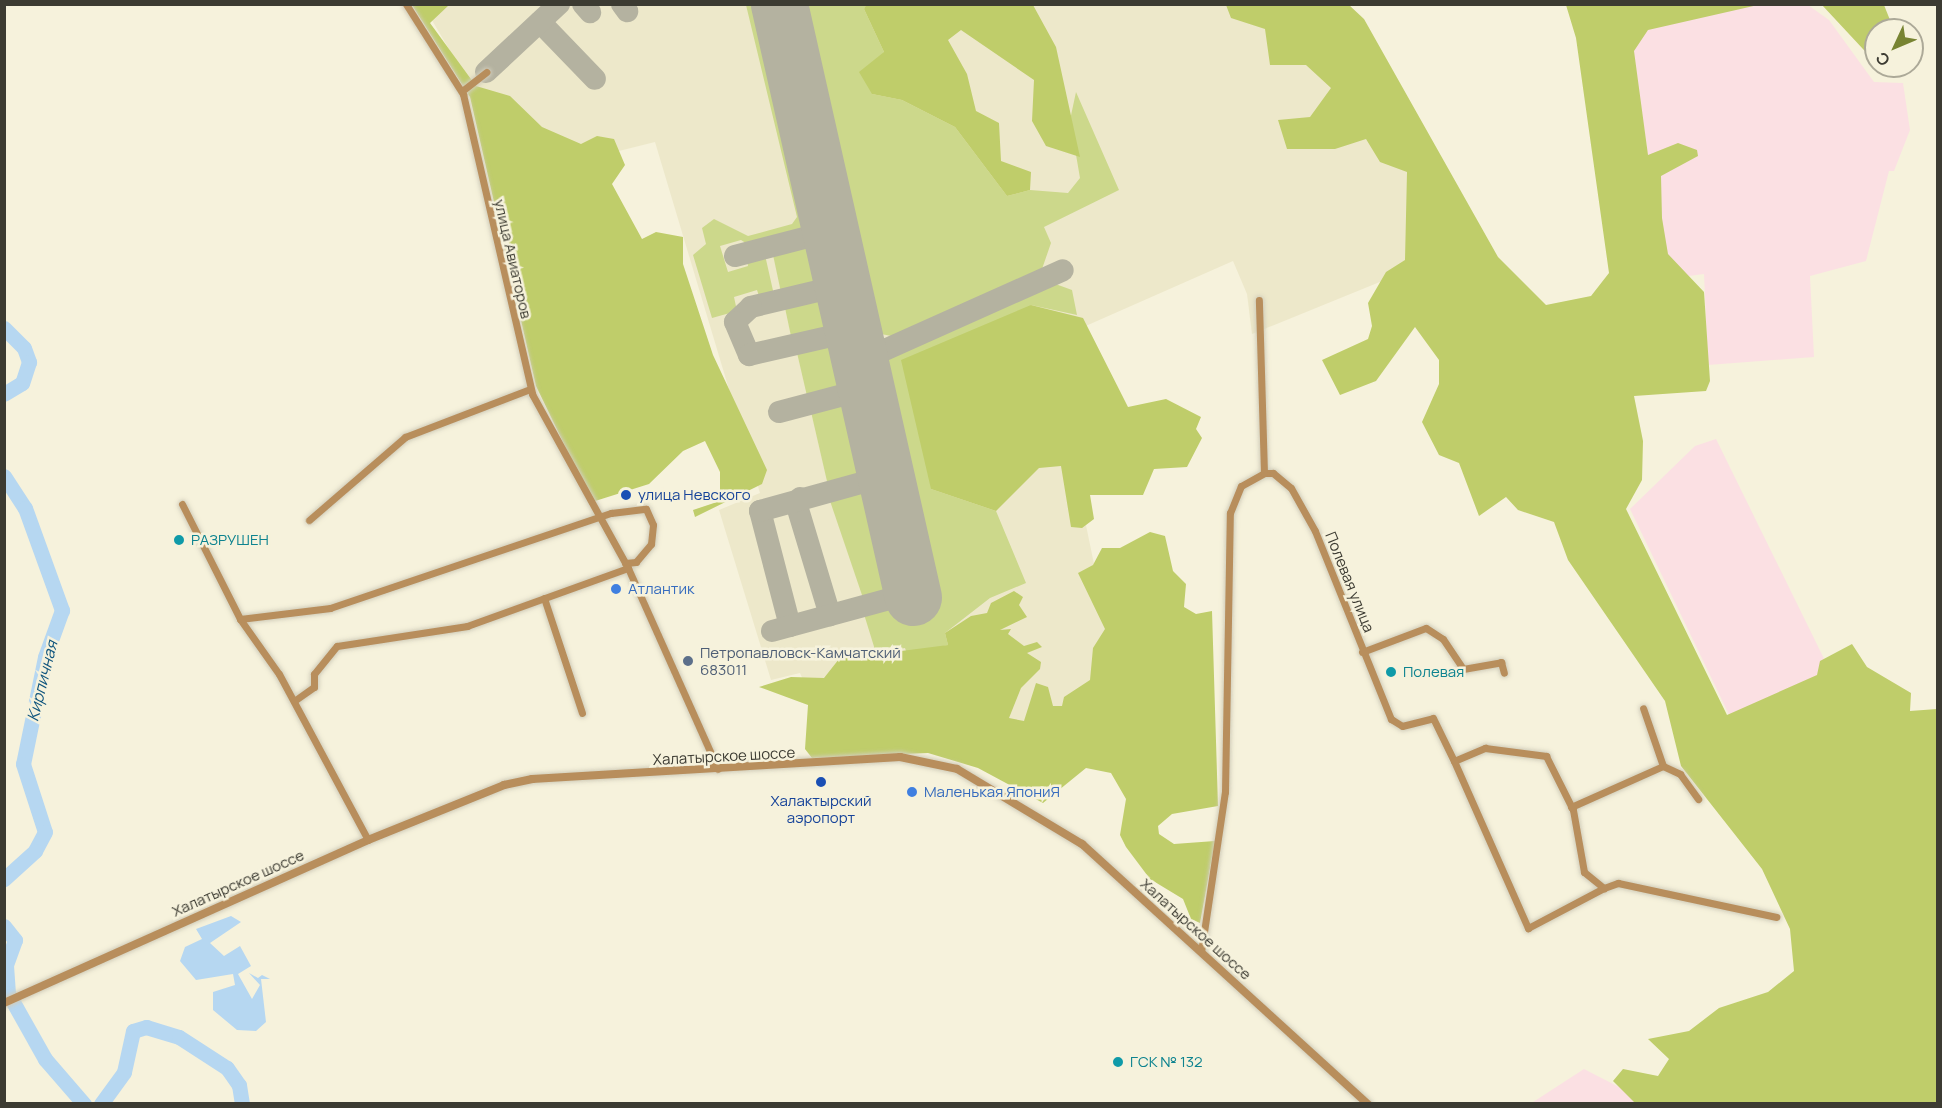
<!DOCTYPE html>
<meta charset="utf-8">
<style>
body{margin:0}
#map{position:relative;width:1942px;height:1108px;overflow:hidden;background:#f6f2dc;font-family:Manrope,sans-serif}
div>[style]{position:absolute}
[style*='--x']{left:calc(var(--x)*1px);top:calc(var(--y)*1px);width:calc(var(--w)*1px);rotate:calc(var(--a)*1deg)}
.industrial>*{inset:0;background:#fbe0e3}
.built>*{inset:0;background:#ede8ca}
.green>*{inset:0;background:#ccd88b;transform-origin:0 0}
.forest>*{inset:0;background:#bfcd6a}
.water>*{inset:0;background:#b6d7f1}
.river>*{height:15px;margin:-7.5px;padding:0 7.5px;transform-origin:7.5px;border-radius:7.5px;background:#b6d7f1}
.taxiway>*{height:22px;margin:-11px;padding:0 11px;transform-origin:11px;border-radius:11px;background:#b4b2a0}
.runway>*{height:57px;margin:-28.5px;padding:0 28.5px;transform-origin:28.5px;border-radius:28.5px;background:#b4b2a0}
.roads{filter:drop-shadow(0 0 2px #d1cdba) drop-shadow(0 0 2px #d1cdba)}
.minor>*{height:7px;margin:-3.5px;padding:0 3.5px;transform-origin:3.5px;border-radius:3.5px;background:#b88e5c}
.tertiary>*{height:8px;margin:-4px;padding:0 4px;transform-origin:4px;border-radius:4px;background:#b88e5c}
.dots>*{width:16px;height:16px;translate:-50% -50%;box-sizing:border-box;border:3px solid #f6f2dc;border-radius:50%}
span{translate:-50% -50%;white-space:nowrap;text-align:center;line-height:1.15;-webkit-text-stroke:5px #f6f2dc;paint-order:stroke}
.street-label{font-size:15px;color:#3c3b32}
.transit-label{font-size:15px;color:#164399}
.left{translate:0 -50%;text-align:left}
.culture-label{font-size:15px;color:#0d838f}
.shop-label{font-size:15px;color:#366cbe}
.service-label{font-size:15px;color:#4e5e75}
.water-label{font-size:16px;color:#0e547d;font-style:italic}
.frame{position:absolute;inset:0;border:6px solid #3c3b32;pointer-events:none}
.north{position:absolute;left:1864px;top:18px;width:60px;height:60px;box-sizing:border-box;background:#f6f2dc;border:2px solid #aca998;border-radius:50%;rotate:226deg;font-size:16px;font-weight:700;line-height:24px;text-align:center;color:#3c3b32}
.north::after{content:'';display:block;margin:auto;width:21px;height:27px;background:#788432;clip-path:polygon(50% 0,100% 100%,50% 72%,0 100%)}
</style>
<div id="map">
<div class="industrial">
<i style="clip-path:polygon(1759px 5px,1808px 5px,1829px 20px,1874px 82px,1903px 83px,1910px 130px,1894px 171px,1889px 171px,1866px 261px,1810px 276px,1814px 357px,1708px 365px,1704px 274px,1673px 278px,1642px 157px,1647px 146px,1627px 29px,1703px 10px)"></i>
<i style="clip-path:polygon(1716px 439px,1834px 679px,1734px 725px,1630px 509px,1695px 446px)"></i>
<i style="clip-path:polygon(1584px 1069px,1650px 1103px,1530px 1104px)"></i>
</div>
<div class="built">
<i style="clip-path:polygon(423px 5px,1331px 5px,1446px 255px,1252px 334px,1247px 294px,1233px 261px,1029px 351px,1068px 438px,1126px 719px,928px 746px,811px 698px,800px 673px,771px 680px,719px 510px,760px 493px,655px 142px,499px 181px,479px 100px)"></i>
</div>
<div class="green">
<i style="clip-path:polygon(746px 5px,758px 5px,810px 230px,752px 247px,741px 240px,720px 246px,728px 272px,748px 266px,747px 259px,765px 255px,774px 295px,760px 299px,757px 290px,734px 297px,737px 311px,712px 318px,693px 255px,706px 244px,702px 228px,714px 219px,748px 236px,792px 224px,797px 217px)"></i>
<i style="clip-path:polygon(799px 5px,867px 5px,864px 9px,884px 52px,872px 94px,902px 100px,955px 127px,1007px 196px,1030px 190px,1068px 193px,1080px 178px,1070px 120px,1076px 92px,1119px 190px,1044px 227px,1051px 243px,1042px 269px,897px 337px,881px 334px,873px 325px)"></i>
<i style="left:813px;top:241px;width:44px;height:42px;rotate:78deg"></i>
<i style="clip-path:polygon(1050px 282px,1072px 290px,1077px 315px,1031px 305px,931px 489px,996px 511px,1026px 583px,990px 598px,945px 633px,948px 645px,907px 654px,905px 648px,876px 653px,863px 611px,931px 593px,880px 367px,891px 352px)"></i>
<i style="left:825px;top:294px;width:39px;height:42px;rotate:78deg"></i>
<i style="left:835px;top:344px;width:45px;height:39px;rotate:77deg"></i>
<i style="left:849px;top:403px;width:72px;height:39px;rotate:77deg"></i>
<i style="clip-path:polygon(867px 486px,892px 592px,863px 598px,828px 495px)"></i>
</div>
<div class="forest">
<i style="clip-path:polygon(867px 4px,1033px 5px,1056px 47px,1080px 157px,1046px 146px,1032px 121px,1034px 80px,961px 30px,948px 40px,967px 74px,976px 111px,999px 123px,1001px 161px,1031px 172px,1030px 190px,1007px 196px,955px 127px,902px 100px,872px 94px,859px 72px,884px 52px,864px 9px)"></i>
<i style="clip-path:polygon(412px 5px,449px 5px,430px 23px,476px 86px,510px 96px,542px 127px,581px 144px,597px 136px,614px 139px,625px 165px,612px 184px,642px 239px,656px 232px,683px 237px,683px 264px,713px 355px,767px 470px,762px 484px,695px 517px,693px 510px,720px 501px,720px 472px,705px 441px,683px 451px,649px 484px,592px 502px,536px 386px,470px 97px)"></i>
<i style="clip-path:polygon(1226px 5px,1349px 5px,1364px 19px,1498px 257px,1546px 305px,1591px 296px,1609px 273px,1576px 38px,1566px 5px,1758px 5px,1648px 30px,1634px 51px,1648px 155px,1678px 143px,1697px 150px,1698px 156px,1661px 176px,1662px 218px,1668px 254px,1704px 292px,1710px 381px,1706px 391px,1634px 396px,1643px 441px,1642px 480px,1626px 509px,1727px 715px,1817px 675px,1820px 661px,1852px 644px,1867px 667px,1911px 693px,1910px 711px,1937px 709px,1937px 1103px,1635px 1103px,1613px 1081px,1623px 1069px,1658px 1076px,1669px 1059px,1648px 1039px,1689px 1031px,1719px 1008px,1768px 992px,1794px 971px,1790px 929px,1762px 869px,1681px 766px,1665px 701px,1568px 560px,1554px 522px,1518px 510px,1506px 497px,1479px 516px,1459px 463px,1439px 455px,1422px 422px,1439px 384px,1439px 360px,1415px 327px,1376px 381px,1340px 395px,1322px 360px,1368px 339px,1372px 326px,1368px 303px,1386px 272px,1405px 260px,1407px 172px,1380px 162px,1366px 139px,1335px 149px,1287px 149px,1278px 120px,1310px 117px,1331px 88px,1306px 65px,1270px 65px,1265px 29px,1231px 18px)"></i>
<i style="clip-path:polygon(1822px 5px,1884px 5px,1894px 30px,1876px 30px,1876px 63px)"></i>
<i style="clip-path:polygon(1031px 305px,1083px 318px,1128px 407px,1166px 399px,1201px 417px,1196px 429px,1202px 438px,1187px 467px,1154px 469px,1143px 495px,1090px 495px,1094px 519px,1082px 528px,1071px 527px,1061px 466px,1039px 468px,996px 511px,931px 489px,901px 360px)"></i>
<i style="clip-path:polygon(1150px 532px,1165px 536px,1173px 571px,1186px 584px,1184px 607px,1196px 614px,1212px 611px,1218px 806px,1172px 814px,1158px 826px,1159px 834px,1174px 844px,1215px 841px,1200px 923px,1191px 919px,1183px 899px,1150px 879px,1126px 847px,1120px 835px,1126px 799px,1111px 773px,1086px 768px,1043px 803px,978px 768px,928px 753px,812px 758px,805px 749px,808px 705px,759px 687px,791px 677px,824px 678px,839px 659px,948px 645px,945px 633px,971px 616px,987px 613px,991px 603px,1014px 591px,1023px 597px,1019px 605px,1027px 617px,1000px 630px,1011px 629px,1008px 634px,1024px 646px,1037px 642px,1042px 647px,1027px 653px,1041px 662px,1040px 669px,1021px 688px,1009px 718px,1024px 721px,1036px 683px,1048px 687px,1053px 706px,1062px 706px,1064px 697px,1090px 680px,1093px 648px,1105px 629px,1078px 573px,1093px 565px,1102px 548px,1120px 548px)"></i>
</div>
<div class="water">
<i style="clip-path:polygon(231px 916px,241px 922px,210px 943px,224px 956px,240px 946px,251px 966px,238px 974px,252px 999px,260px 985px,249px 973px,258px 978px,262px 975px,270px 979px,261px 979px,266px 1022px,256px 1031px,237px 1030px,213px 1010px,213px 992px,235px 985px,233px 974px,196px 980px,180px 961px,185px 947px,202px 939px,196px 929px)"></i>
</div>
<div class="river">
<i style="--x:4;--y:328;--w:28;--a:45"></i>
<i style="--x:24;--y:348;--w:15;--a:70"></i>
<i style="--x:29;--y:362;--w:22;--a:108"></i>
<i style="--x:22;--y:383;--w:21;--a:149"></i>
<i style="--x:4;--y:476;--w:38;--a:57"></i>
<i style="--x:25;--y:508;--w:109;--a:70.1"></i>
<i style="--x:62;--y:610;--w:50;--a:109.9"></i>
<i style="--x:45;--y:657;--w:109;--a:101.6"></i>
<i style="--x:23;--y:764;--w:71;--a:72.1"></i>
<i style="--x:45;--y:832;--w:21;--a:118"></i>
<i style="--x:35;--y:851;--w:42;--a:137.9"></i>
<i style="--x:4;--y:926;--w:18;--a:52"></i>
<i style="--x:15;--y:940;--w:27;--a:110"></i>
<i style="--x:6;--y:965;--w:28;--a:86"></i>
<i style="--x:8;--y:993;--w:76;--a:60.7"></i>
<i style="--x:45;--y:1059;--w:60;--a:49.1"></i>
<i style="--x:101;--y:1104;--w:39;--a:-54"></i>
<i style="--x:124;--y:1072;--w:42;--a:-77.6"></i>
<i style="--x:133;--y:1031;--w:14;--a:-17"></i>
<i style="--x:146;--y:1027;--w:34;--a:17"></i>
<i style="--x:179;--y:1037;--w:57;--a:32.9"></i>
<i style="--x:227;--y:1068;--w:21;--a:55"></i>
<i style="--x:239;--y:1085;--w:19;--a:81"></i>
</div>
<div class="taxiway">
<i style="--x:583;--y:4;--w:11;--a:49"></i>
<i style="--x:622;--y:4;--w:9;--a:54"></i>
<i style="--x:540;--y:22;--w:79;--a:46"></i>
<i style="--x:486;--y:72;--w:100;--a:-43"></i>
<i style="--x:735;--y:256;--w:99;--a:-14.6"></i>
<i style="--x:843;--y:285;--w:95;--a:166.6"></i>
<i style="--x:751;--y:307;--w:22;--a:137"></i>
<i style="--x:735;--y:322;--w:36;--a:67"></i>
<i style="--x:749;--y:355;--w:108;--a:-12.9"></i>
<i style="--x:860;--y:361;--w:222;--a:-24.1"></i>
<i style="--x:779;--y:412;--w:90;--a:-14.8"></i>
<i style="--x:800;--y:498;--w:9;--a:111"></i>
<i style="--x:797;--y:506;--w:114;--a:73.2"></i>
<i style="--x:790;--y:626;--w:119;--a:-104.6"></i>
<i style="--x:760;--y:511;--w:131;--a:-15.5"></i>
<i style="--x:772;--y:631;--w:145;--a:-15.2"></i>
</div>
<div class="runway">
<i style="--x:779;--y:4;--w:608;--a:77.27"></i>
</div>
<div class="roads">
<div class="minor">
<i style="--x:406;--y:4;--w:107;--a:57.7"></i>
<i style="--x:463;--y:94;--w:308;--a:77"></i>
<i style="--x:532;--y:394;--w:199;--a:61.1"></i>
<i style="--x:628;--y:568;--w:220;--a:65.9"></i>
<i style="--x:462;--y:91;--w:31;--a:-38"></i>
<i style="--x:1264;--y:473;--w:9;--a:0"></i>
<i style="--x:1273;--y:473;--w:23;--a:40"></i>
<i style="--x:1291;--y:488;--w:49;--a:60.8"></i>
<i style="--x:1315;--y:531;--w:203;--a:68"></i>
<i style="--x:1391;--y:719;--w:13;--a:32"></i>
<i style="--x:1402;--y:726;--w:32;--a:-14"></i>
<i style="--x:1433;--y:718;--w:48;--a:64"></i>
<i style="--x:1454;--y:761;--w:34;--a:-23"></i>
<i style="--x:1485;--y:748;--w:62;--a:7.5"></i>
<i style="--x:1546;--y:756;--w:60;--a:63.4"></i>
<i style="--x:1573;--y:810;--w:63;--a:79.9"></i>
<i style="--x:1584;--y:872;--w:26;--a:39"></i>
<i style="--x:1604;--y:888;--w:15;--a:-20"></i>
<i style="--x:1618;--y:883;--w:162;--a:12.1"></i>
<i style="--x:182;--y:504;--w:129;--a:63.2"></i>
<i style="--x:240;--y:619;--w:67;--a:54.7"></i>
<i style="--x:279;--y:674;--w:188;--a:61.8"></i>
<i style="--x:309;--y:520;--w:127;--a:-40.8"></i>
<i style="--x:405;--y:437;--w:134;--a:-21"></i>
<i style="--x:544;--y:598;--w:121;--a:71.7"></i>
<i style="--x:240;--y:619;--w:91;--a:-7"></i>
<i style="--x:330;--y:608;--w:297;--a:-18.7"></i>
<i style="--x:611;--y:513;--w:35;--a:-7"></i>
<i style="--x:646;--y:509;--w:17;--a:66"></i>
<i style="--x:653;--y:525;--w:19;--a:96"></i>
<i style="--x:651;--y:544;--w:23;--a:130"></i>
<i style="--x:636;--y:562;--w:11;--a:175"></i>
<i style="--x:1362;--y:652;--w:68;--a:-20.6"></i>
<i style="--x:1426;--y:628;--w:20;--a:33"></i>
<i style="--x:1443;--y:639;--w:36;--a:56"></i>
<i style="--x:1463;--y:669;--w:39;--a:-10"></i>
<i style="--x:1501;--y:662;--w:11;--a:75"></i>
<i style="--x:294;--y:701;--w:24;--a:-35"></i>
<i style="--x:314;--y:687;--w:13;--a:-90"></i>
<i style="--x:314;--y:674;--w:36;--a:-51"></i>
<i style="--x:337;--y:646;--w:132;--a:-8.7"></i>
<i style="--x:467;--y:626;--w:171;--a:-19.8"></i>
<i style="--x:1454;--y:761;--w:183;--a:66.1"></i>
<i style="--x:1528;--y:928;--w:86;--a:-27.8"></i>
<i style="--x:1663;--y:766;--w:19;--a:25"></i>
<i style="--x:1680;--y:774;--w:31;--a:54"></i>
<i style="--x:1571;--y:807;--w:101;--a:-24"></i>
<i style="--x:1663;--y:766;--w:61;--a:-109"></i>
<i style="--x:1201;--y:952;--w:162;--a:-81.5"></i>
<i style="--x:1225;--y:792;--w:279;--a:-89"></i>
<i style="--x:1230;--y:513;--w:29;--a:-68"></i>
<i style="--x:1241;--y:486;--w:26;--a:-29"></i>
<i style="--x:1264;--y:473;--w:173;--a:-91.7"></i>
</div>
<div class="tertiary">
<i style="--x:4;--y:1003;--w:399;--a:-24.1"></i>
<i style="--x:368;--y:840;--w:147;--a:-22"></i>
<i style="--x:504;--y:785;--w:29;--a:-12"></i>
<i style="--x:532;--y:779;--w:369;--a:-3.4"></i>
<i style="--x:900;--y:757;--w:58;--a:11.9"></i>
<i style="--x:957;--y:769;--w:146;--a:31"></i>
<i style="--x:1082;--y:844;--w:387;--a:42.3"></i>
</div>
</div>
<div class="dots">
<i style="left:626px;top:495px;background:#1a4fb4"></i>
<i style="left:179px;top:540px;background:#0f9aa8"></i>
<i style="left:616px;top:589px;background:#3f7fe0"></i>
<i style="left:688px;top:661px;background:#5c6f8a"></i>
<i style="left:1391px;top:672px;background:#0f9aa8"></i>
<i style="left:821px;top:782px;background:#1a4fb4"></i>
<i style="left:912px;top:792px;background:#3f7fe0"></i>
<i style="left:1118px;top:1062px;background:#0f9aa8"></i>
</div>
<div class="street-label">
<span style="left:513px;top:259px;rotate:77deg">улица Авиаторов</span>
<span style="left:1350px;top:582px;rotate:68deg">Полевая улица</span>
<span style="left:724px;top:756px;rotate:-3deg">Халатырское шоссе</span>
<span style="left:238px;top:883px;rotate:-24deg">Халатырское шоссе</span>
<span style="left:1196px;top:929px;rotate:42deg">Халатырское шоссе</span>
</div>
<div class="transit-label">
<span class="left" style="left:638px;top:495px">улица Невского</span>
<span style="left:821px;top:809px">Халактырский<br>аэропорт</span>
</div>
<div class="culture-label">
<span class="left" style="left:191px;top:540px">РАЗРУШЕН</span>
<span class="left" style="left:1403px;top:672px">Полевая</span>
<span class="left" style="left:1130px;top:1062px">ГСК № 132</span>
</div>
<div class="shop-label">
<span class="left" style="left:628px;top:589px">Атлантик</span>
<span class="left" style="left:924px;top:792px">Маленькая ЯпониЯ</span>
</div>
<div class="service-label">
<span class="left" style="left:700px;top:661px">Петропавловск-Камчатский<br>683011</span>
</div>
<div class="water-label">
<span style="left:42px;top:681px;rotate:-76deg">Кирпичная</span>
</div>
<div class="frame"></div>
<div class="north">С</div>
</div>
